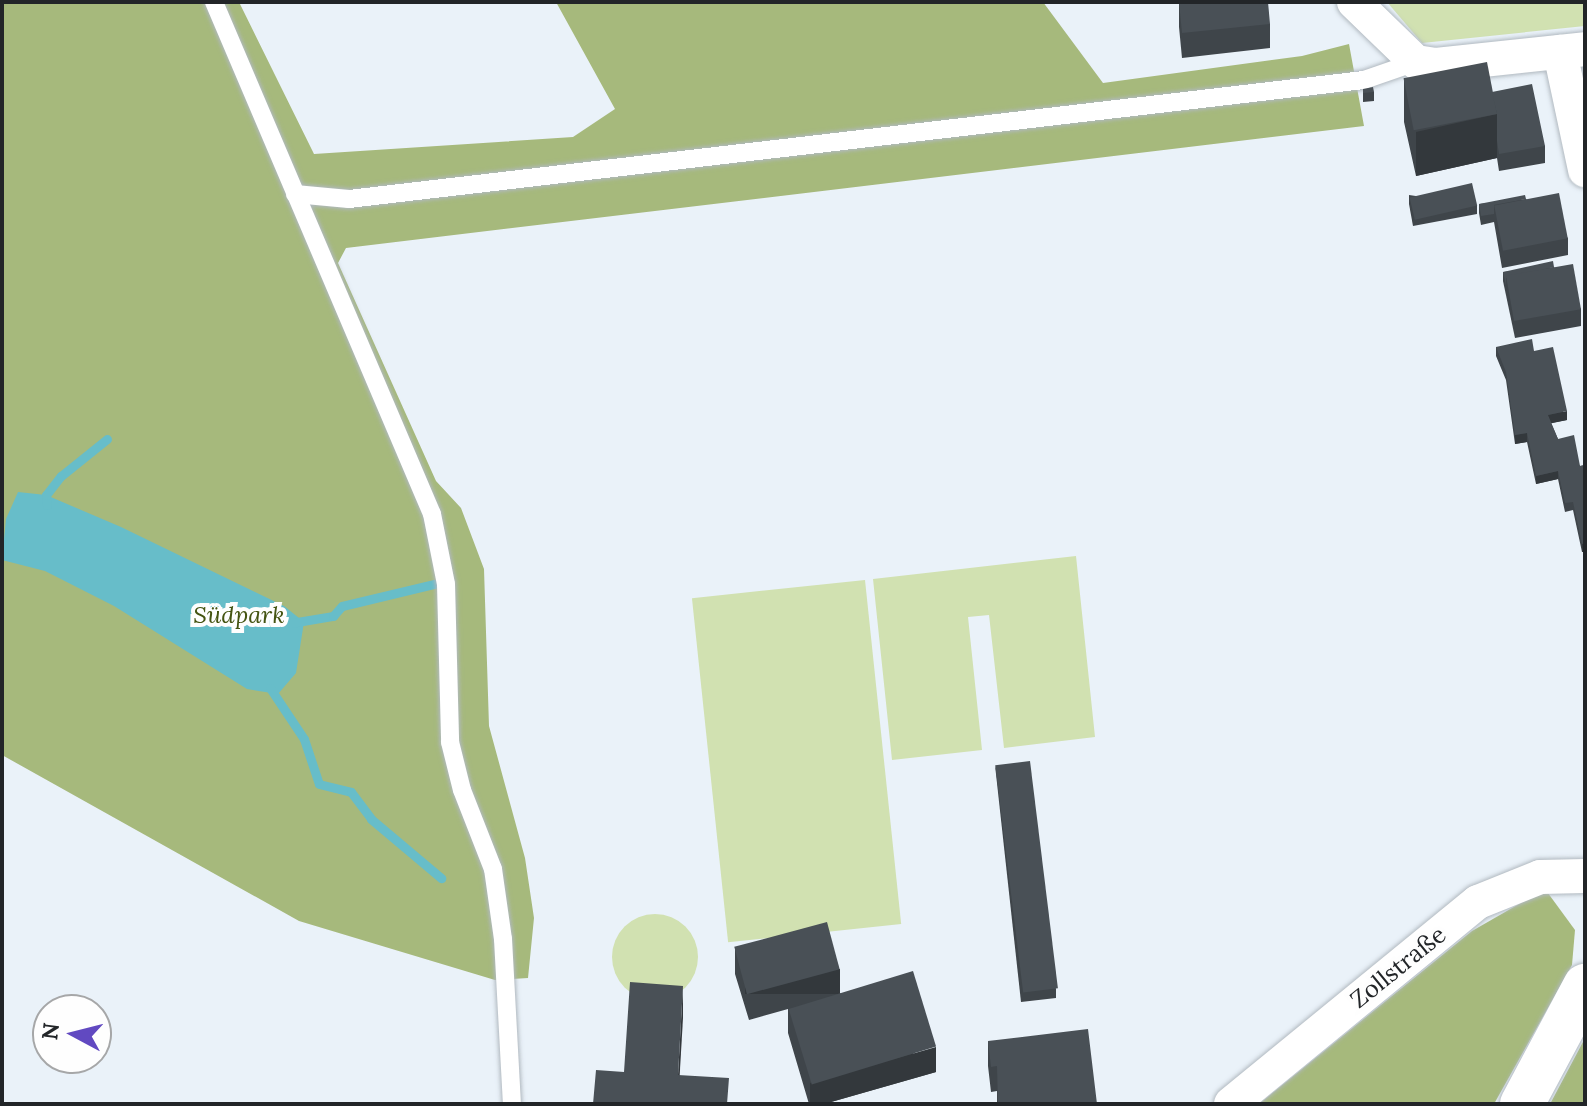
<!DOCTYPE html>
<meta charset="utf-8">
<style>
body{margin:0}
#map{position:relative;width:1587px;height:1106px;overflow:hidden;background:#eaf2f9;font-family:Lora,serif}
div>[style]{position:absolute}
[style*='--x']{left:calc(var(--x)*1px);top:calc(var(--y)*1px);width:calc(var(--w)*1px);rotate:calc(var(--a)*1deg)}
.green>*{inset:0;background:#d1e1b1;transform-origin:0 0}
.round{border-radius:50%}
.forest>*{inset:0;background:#a6b97c}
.water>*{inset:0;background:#67bdc9}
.stream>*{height:9px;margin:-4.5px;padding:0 4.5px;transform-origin:4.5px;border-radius:4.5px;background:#67bdc9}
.roads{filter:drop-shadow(0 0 2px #b1b9c0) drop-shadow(0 0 2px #b1b9c0)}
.service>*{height:18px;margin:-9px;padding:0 9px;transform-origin:9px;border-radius:9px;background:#fff}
.minor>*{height:34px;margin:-17px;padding:0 17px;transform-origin:17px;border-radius:17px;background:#fff}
.primary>*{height:44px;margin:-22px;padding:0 22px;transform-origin:22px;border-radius:22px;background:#fff}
.wall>*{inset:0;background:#3f454a}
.shaded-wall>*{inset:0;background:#33383c;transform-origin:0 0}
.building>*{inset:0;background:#495056;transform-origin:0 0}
span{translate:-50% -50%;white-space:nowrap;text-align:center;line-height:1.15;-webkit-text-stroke:8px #fefefe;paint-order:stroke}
.park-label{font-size:24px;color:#445411;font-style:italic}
.street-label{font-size:24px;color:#222528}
.frame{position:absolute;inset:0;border:4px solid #222528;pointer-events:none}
.north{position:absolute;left:32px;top:994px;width:80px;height:80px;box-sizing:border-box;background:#fefefe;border:2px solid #a6a7a8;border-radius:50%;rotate:277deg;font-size:22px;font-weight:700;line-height:32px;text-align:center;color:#222528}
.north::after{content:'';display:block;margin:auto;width:28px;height:36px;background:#6149c1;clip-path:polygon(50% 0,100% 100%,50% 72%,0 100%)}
</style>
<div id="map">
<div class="green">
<i style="clip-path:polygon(1387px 2px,1585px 2px,1585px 26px,1422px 43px)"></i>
<i style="clip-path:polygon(1076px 556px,1095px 737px,1004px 748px,989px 615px,968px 617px,982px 750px,892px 760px,873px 579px)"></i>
<i style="left:865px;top:580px;width:346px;height:174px;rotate:84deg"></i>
<i class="round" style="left:612px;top:914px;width:86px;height:86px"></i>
</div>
<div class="forest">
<i style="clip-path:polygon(2px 2px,239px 2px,314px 154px,573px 137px,615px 109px,556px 2px,1043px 2px,1103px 83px,1302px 56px,1349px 44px,1364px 126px,346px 248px,338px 263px,436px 481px,461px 508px,484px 569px,489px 726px,525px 858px,534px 918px,528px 978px,495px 980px,299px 921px,2px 755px)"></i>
<i style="clip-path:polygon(1545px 889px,1575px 930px,1572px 965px,1494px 1104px,1259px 1104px,1472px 931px)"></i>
<i style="clip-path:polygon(1585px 1038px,1585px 1104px,1550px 1104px,1567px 1072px)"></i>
</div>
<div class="water">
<i style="clip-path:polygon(18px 492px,46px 495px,121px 527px,284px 606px,304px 622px,296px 673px,278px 694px,247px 689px,114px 606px,45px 571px,2px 560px,6px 519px)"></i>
</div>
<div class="stream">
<i style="--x:47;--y:505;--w:10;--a:-96"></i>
<i style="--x:46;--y:495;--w:24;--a:-52"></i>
<i style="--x:61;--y:476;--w:59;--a:-38.8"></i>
<i style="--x:291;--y:623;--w:43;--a:-9.5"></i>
<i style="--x:333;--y:616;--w:13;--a:-48"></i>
<i style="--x:342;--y:606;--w:95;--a:-13.4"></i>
<i style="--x:270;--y:688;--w:61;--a:56.3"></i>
<i style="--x:304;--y:739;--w:47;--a:71.6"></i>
<i style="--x:319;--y:784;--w:33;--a:14"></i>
<i style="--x:351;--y:792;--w:34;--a:53"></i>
<i style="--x:371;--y:819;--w:92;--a:40.1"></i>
</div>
<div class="roads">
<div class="service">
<i style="--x:214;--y:2;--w:556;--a:66.94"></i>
<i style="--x:432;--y:514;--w:71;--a:78.7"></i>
<i style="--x:446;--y:584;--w:158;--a:88.5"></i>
<i style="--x:450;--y:742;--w:49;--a:76"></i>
<i style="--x:462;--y:790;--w:85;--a:68.6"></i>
<i style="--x:493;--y:869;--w:71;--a:81.9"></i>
<i style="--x:503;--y:939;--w:165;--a:86.9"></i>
<i style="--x:295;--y:194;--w:54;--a:5.3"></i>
<i style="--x:349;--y:199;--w:1022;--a:-6.69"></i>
<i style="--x:1364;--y:80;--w:55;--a:-19.1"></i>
</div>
<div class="minor">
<i style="--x:1354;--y:2;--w:86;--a:44.1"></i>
<i style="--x:1416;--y:62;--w:20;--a:9"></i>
<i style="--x:1436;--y:65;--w:150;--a:-6.1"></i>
<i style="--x:1560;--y:52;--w:121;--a:78"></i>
<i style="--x:1231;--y:1104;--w:319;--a:-39.3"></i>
<i style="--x:1478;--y:902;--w:67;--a:-22"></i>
<i style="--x:1540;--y:877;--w:45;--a:-1.3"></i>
</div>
<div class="primary">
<i style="--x:1522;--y:1104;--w:134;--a:-61.9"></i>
</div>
</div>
<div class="wall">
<i style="clip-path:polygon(1179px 3px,1270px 24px,1270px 48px,1182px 58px,1179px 27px)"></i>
<i style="clip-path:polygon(1404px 78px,1492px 92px,1545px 146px,1545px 163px,1499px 171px,1497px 158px,1416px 176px,1404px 122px)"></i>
<i style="clip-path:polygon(1363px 89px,1374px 92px,1374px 101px,1363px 102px)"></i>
<i style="clip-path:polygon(1409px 195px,1477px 205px,1477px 214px,1413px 226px,1409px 204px)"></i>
<i style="clip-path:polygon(1526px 199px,1568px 238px,1568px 255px,1502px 268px,1494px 222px,1481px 225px,1479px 213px,1479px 204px)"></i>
<i style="clip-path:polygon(1554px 267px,1581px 309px,1581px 326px,1515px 338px,1503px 281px,1503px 272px)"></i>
<i style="clip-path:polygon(1496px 347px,1534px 351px,1567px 420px,1551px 423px,1558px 439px,1580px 466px,1585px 465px,1582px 552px,1573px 510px,1565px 512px,1558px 479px,1536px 484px,1527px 442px,1515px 444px,1506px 380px,1496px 356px)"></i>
<i style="clip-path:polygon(995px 765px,1056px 989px,1056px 998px,1021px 1002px)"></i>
<i style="clip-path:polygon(735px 949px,840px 993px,936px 1072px,824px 1104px,809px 1104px,788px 1033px,788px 1009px,749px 1020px,735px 974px)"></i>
<i style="clip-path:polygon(988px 1041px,1097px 1104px,997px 1104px,997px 1091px,991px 1092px,988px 1066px)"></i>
</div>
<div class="shaded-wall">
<i style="clip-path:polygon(1497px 114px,1497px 158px,1416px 176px,1416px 132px)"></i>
<i style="clip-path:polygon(1567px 411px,1567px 420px,1548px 424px,1548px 415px)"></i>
<i style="clip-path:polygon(1527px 433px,1527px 442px,1515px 444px,1515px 435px)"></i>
<i style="clip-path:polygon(1558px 471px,1558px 479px,1536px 484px,1536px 476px)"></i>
<i style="left:1585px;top:543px;width:9px;height:3px;rotate:90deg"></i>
<i style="left:840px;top:969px;width:25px;height:95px;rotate:90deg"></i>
<i style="clip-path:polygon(683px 986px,683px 1018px,678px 1104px,678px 1075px)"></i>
<i style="clip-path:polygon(936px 1047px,936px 1072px,824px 1104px,810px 1104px,810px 1083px)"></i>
</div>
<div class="building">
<i style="clip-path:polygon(1184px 2px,1268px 2px,1270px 24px,1182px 33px,1179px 3px)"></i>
<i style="left:1487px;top:62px;width:53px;height:85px;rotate:79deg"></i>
<i style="clip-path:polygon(1532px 84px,1545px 146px,1499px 154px,1497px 141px,1497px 114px,1492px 92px)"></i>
<i style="clip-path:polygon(1373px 87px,1374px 92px,1363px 93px,1363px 89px)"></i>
<i style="left:1472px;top:183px;width:23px;height:64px;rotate:77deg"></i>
<i style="left:1559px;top:193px;width:46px;height:66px;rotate:79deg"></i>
<i style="clip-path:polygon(1525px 195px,1526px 199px,1494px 205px,1494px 214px,1481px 216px,1479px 204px)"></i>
<i style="clip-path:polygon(1553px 261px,1554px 267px,1506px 278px,1506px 286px,1503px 272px)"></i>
<i style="left:1573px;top:264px;width:46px;height:68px;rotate:80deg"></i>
<i style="clip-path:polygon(1532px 339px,1534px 351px,1553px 347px,1567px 411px,1548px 415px,1558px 439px,1574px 435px,1580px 466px,1585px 465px,1585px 543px,1582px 544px,1573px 502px,1565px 503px,1558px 471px,1536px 476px,1527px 433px,1515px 435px,1506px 372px,1496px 347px)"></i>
<i style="left:1030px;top:761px;width:229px;height:35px;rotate:83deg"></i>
<i style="left:827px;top:922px;width:49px;height:96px;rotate:75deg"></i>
<i style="left:913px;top:971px;width:79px;height:130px;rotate:73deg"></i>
<i style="clip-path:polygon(630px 982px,683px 986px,678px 1075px,729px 1078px,727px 1104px,593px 1104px,596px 1070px,624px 1072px)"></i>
<i style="clip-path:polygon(1088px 1029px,1097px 1104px,998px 1104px,997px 1066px,991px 1067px,988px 1041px)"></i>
</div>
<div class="park-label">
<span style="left:239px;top:615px">Südpark</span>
</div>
<div class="street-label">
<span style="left:1398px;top:967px;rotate:-39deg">Zollstraße</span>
</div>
<div class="frame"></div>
<div class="north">N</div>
</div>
